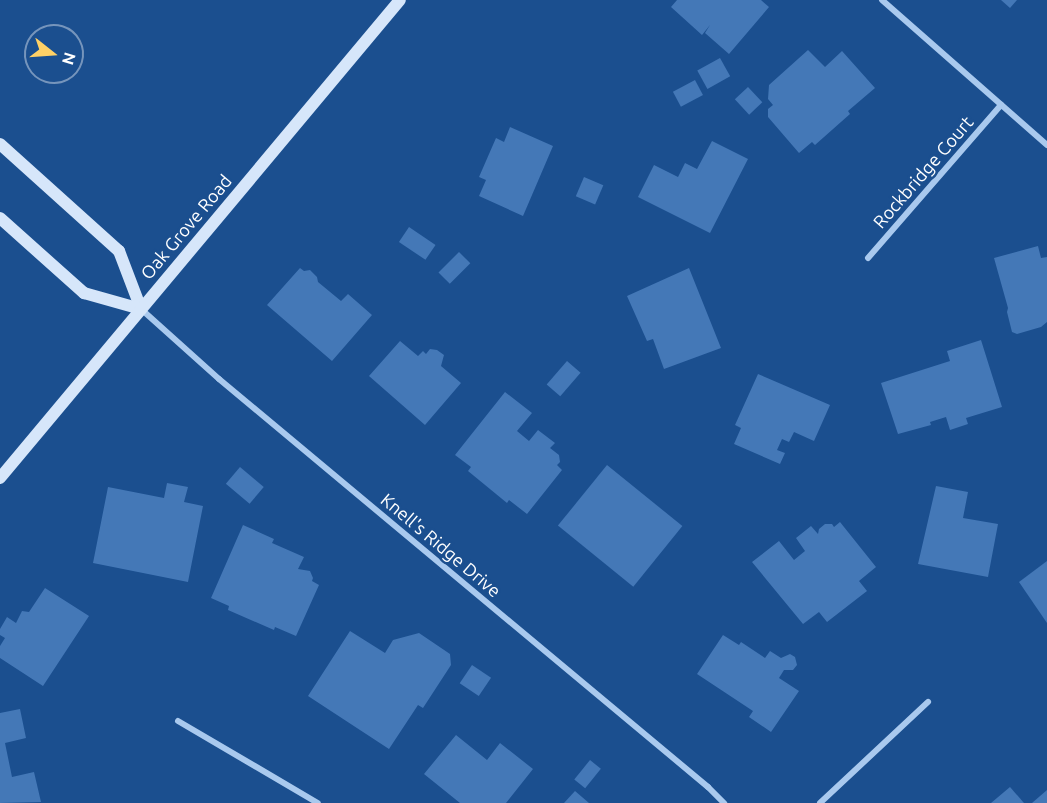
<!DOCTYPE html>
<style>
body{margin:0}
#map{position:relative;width:1047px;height:803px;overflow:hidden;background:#1b4f8f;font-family:Ubuntu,sans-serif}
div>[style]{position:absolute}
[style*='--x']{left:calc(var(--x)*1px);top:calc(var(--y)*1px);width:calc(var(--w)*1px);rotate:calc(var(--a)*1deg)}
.building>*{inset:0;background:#4478b7;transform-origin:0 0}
.street>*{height:6px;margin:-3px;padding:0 3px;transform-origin:3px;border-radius:3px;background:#a9c9ee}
.secondary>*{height:12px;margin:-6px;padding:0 6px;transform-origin:6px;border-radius:6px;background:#d6e6fa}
span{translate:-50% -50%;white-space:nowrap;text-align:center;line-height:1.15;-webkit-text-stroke:5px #1b4f8f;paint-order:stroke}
.street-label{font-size:18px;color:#fff}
.north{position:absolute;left:24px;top:24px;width:60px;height:60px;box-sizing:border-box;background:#1b4f8f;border:2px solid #7695bc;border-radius:50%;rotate:107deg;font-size:16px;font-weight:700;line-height:24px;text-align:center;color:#fff}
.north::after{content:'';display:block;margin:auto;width:21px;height:27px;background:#ffd166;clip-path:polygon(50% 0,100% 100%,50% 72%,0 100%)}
</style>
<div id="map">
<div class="building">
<i style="clip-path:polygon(677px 0,761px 0,769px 7px,729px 54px,705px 33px,710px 25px,702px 35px,671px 7px)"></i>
<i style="clip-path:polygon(1001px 0,1017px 0,1010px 8px)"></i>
<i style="clip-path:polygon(808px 50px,825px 67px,842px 51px,875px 88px,848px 111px,850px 114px,815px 145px,812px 142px,799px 153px,768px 117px,768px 109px,773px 105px,768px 99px,769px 85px)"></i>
<i style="left:720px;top:58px;width:21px;height:26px;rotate:61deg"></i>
<i style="left:695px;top:80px;width:17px;height:25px;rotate:62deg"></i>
<i style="left:748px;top:87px;width:21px;height:18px;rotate:47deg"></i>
<i style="clip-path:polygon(510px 127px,553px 146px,523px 216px,479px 196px,486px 180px,479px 177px,496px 138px,504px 142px)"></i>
<i style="clip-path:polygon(712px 141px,748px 159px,710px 233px,638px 197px,654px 165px,678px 177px,685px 163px,697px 169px)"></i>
<i style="left:584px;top:177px;width:21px;height:21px;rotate:23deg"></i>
<i style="left:409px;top:227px;width:32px;height:18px;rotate:34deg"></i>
<i style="clip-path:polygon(1038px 246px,1041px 258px,1047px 257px,1047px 322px,1041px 327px,1017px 334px,1012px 332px,1007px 312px,1008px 308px,994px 258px)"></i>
<i style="left:459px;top:252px;width:16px;height:29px;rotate:45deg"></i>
<i style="clip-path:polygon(300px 268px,304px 271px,310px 270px,317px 277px,318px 282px,341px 301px,348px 294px,372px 315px,332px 361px,267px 305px)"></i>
<i style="clip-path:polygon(689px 268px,721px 348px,664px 369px,653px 339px,647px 341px,627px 296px)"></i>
<i style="clip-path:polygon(981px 340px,1002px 407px,966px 418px,968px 424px,950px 430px,946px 417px,930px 422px,931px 425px,898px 434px,881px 383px,950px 361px,947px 351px)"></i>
<i style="clip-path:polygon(400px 341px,418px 356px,423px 351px,426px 354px,430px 349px,437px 350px,444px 355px,441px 366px,461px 383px,425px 425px,369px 376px)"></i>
<i style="left:567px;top:361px;width:18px;height:31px;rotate:41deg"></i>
<i style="clip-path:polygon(758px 374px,830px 405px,814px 441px,794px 432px,789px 442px,782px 439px,777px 450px,785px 453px,780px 464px,734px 444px,741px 428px,735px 425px)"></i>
<i style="clip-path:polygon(505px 392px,532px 413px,517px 431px,529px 441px,538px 430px,555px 443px,550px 448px,559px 455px,560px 462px,557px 465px,562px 470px,527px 514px,509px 500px,507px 503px,468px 471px,471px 467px,455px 455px)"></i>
<i style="left:607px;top:465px;width:97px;height:78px;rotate:39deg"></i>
<i style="left:240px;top:467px;width:31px;height:22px;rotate:40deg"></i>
<i style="clip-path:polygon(167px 483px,188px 487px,184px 502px,203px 506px,188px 582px,93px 563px,108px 487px,164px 498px)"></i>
<i style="clip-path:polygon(936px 486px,968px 492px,963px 518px,998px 524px,988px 577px,918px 564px)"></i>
<i style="clip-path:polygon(840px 522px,876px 567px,859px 581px,867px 591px,827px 622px,819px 612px,803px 624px,752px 562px,779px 541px,794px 560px,805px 551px,796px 538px,811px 526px,818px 534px,819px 529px,825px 524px,832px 524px,834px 527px)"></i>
<i style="clip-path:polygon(243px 525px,274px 539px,272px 543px,304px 557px,298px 569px,310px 571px,313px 578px,312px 581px,319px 585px,296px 636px,275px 627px,274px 630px,228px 610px,229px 606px,211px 598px)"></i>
<i style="clip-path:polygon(1047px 561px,1047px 623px,1019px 582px)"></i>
<i style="clip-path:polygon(45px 588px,89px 616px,43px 686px,0 658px,0 646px,5px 638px,0 635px,0 629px,7px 617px,16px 623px,22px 611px,29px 612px)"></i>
<i style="clip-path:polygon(350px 631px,385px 653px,393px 640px,419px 633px,450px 654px,451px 665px,423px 708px,418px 705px,389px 749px,308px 696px)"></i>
<i style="clip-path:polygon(723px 635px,739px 645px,741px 642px,765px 658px,770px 651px,781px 658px,790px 654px,795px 657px,797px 665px,793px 670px,784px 670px,779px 678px,799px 691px,771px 732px,749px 717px,753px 711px,697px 674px)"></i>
<i style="left:472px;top:665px;width:23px;height:22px;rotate:34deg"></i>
<i style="clip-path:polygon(20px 709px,26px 738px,5px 743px,12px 777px,34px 772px,41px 802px,0 803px,0 713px)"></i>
<i style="clip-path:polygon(456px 735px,487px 760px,500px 743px,533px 769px,506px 803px,460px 803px,424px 774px)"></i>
<i style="left:590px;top:760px;width:14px;height:25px;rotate:39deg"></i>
<i style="clip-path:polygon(1010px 787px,1024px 803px,991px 803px)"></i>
<i style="clip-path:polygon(1047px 790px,1047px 803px,1032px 803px)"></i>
<i style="clip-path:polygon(575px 791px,589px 803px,564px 803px)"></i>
</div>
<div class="street">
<i style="--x:882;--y:0;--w:220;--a:41.3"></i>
<i style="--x:868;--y:258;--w:203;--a:-49"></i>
<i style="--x:141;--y:309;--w:105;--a:41.9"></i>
<i style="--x:219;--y:379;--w:637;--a:39.84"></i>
<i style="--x:708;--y:787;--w:23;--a:45"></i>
<i style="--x:178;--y:721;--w:162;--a:30.4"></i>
<i style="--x:820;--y:803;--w:148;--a:-43.1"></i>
</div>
<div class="secondary">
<i style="--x:0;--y:144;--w:160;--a:42"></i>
<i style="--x:119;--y:251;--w:62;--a:69.2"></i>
<i style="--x:0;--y:218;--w:113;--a:41.8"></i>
<i style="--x:84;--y:293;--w:59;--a:15.7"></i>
<i style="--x:0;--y:478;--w:623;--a:-50.08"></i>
</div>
<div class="street-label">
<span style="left:923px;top:172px;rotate:-49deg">Rockbridge Court</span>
<span style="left:186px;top:227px;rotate:-50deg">Oak Grove Road</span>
<span style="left:441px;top:545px;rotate:40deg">Knell's Ridge Drive</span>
</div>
<div class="north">N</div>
</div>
